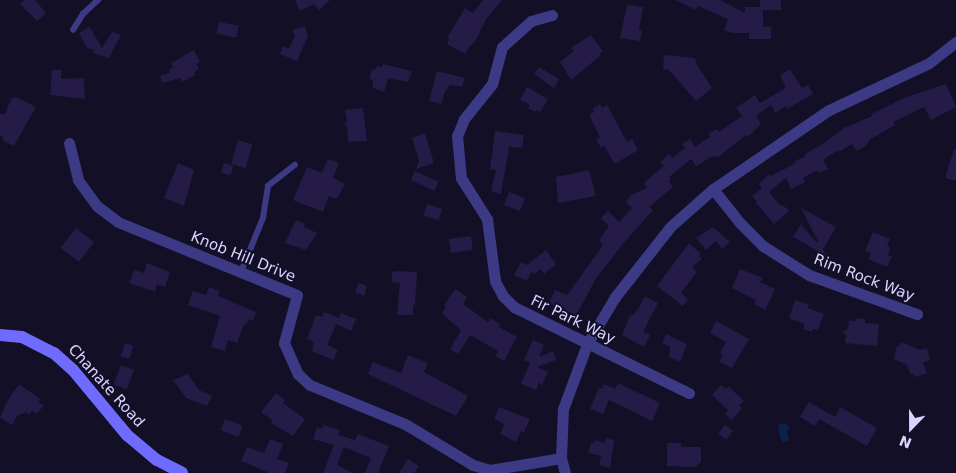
<!DOCTYPE html>
<style>
body{margin:0}
#map{position:relative;width:956px;height:473px;overflow:hidden;background:#130f26;font-family:"DejaVu Sans",sans-serif}
div>[style]{position:absolute}
[style*='--x']{left:calc(var(--x)*1px);top:calc(var(--y)*1px);width:calc(var(--w)*1px);rotate:calc(var(--a)*1deg)}
.water>*{inset:0;background:#0c2248}
.building>*{inset:0;background:#241b47;transform-origin:0 0}
.lane>*{height:5.5px;margin:-2.75px;padding:0 2.75px;transform-origin:2.75px;border-radius:2.75px;background:#3d3a85}
.street>*{height:11px;margin:-5.5px;padding:0 5.5px;transform-origin:5.5px;border-radius:5.5px;background:#3d3a85}
.secondary>*{height:12px;margin:-6px;padding:0 6px;transform-origin:6px;border-radius:6px;background:#6f6bff}
span{translate:-50% -50%;white-space:nowrap;text-align:center;line-height:1.15;-webkit-text-stroke:4px #130f26;paint-order:stroke}
.street-label{font-size:15px;color:#d9d4ff}
.north{position:absolute;left:886px;top:403px;width:50px;height:50px;-webkit-text-stroke:4px #130f26;paint-order:stroke;rotate:202deg;font-size:14px;font-weight:700;line-height:20px;text-align:center;color:#d9d4ff}
.north::after{content:'';display:block;margin:auto;width:18px;height:22px;background:#d9d4ff;clip-path:polygon(50% 0,100% 100%,50% 72%,0 100%)}
</style>
<div id="map">
<div class="water">
<i style="clip-path:polygon(785px 423px,790px 427px,787px 431px,789px 440px,783px 442px,780px 438px,778px 425px)"></i>
</div>
<div class="building">
<i style="clip-path:polygon(25px 0,35px 0,46px 13px,37px 21px,20px 4px)"></i>
<i style="clip-path:polygon(295px 0,330px 0,319px 10px,314px 4px,300px 11px)"></i>
<i style="clip-path:polygon(483px 0,502px 0,486px 19px,476px 40px,472px 45px,471px 44px,465px 54px,447px 44px,449px 40px,448px 36px,465px 8px,473px 13px)"></i>
<i style="clip-path:polygon(675px 0,720px 0,745px 13px,745px 7px,760px 7px,760px 0,781px 0,781px 10px,763px 10px,763px 27px,771px 27px,771px 39px,749px 39px,749px 33px,732px 33px,724px 30px,728px 19px,698px 6px,696px 10px)"></i>
<i style="clip-path:polygon(627px 5px,643px 7px,639px 30px,642px 31px,640px 41px,620px 38px)"></i>
<i style="left:219px;top:22px;width:20px;height:12px;rotate:11deg"></i>
<i style="clip-path:polygon(305px 26px,308px 36px,297px 61px,280px 54px,283px 46px,289px 49px,295px 36px,293px 30px)"></i>
<i style="clip-path:polygon(90px 27px,102px 48px,112px 32px,121px 35px,109px 58px,93px 53px,94px 50px,87px 48px,84px 43px,79px 33px)"></i>
<i style="clip-path:polygon(591px 35px,603px 51px,599px 54px,600px 56px,571px 80px,560px 62px,574px 51px,571px 48px)"></i>
<i style="clip-path:polygon(194px 50px,200px 62px,196px 64px,199px 69px,194px 72px,195px 75px,182px 82px,181px 78px,162px 83px,160px 76px,170px 73px,169px 70px,173px 67px,171px 63px)"></i>
<i style="clip-path:polygon(664px 55px,695px 58px,697px 65px,712px 88px,696px 101px,669px 70px,663px 69px)"></i>
<i style="clip-path:polygon(383px 64px,412px 71px,408px 82px,388px 78px,384px 92px,373px 88px,373px 80px,369px 79px,372px 69px,375px 70px,377px 66px,382px 67px)"></i>
<i style="clip-path:polygon(539px 67px,559px 79px,554px 88px,534px 74px)"></i>
<i style="clip-path:polygon(790px 69px,802px 88px,808px 85px,813px 94px,787px 109px,786px 106px,775px 113px,771px 105px,756px 116px,761px 124px,748px 137px,746px 135px,718px 157px,713px 156px,696px 166px,691px 159px,669px 177px,671px 179px,669px 181px,673px 187px,649px 207px,653px 210px,622px 245px,595px 280px,576px 316px,561px 307px,560px 309px,549px 303px,555px 290px,567px 295px,599px 251px,603px 244px,599px 240px,609px 226px,601px 218px,608px 211px,619px 222px,632px 208px,626px 202px,631px 195px,647px 188px,644px 184px,647px 180px,664px 166px,660px 162px,669px 154px,672px 158px,685px 148px,682px 144px,690px 139px,695px 147px,710px 137px,708px 134px,717px 129px,719px 132px,742px 116px,736px 108px,755px 95px,760px 103px,786px 88px,780px 75px)"></i>
<i style="clip-path:polygon(52px 70px,61px 70px,61px 79px,84px 78px,85px 99px,50px 95px)"></i>
<i style="clip-path:polygon(437px 71px,465px 78px,462px 87px,449px 85px,448px 89px,446px 89px,441px 104px,429px 101px)"></i>
<i style="clip-path:polygon(946px 84px,956px 107px,931px 120px,924px 107px,893px 122px,895px 125px,869px 140px,867px 145px,857px 151px,852px 144px,839px 152px,838px 150px,823px 160px,828px 169px,818px 173px,817px 170px,803px 178px,805px 182px,791px 189px,786px 178px,769px 192px,781px 206px,783px 205px,789px 211px,774px 224px,756px 203px,757px 202px,752px 196px,762px 188px,759px 184px,769px 174px,771px 176px,796px 163px,795px 161px,806px 156px,805px 154px,823px 144px,844px 128px,872px 116px,871px 114px,904px 98px)"></i>
<i style="clip-path:polygon(527px 87px,548px 99px,540px 112px,537px 110px,535px 112px,528px 108px,530px 105px,520px 100px)"></i>
<i style="clip-path:polygon(16px 97px,36px 107px,14px 146px,2px 140px,4px 137px,0 135px,0 114px,5px 114px,11px 99px)"></i>
<i style="clip-path:polygon(600px 104px,602px 108px,607px 105px,627px 142px,632px 139px,638px 150px,615px 164px,604px 146px,601px 148px,596px 139px,600px 137px,589px 115px,594px 112px,592px 109px)"></i>
<i style="clip-path:polygon(363px 108px,367px 141px,348px 142px,347px 126px,344px 124px,347px 121px,345px 110px)"></i>
<i style="clip-path:polygon(495px 131px,524px 135px,522px 148px,509px 147px,501px 194px,491px 191px,496px 170px,490px 169px)"></i>
<i style="clip-path:polygon(425px 133px,434px 163px,416px 169px,419px 161px,412px 138px)"></i>
<i style="left:238px;top:140px;width:15px;height:25px;rotate:16deg"></i>
<i style="clip-path:polygon(954px 149px,956px 150px,956px 181px,945px 178px)"></i>
<i style="clip-path:polygon(328px 159px,339px 163px,333px 178px,345px 184px,337px 199px,329px 196px,323px 212px,293px 200px,307px 167px,322px 173px)"></i>
<i style="clip-path:polygon(178px 163px,194px 170px,184px 206px,164px 198px)"></i>
<i style="left:224px;top:163px;width:10px;height:10px;rotate:17deg"></i>
<i style="clip-path:polygon(589px 170px,596px 196px,558px 203px,556px 177px)"></i>
<i style="left:415px;top:171px;width:26px;height:10px;rotate:25deg"></i>
<i style="left:509px;top:192px;width:17px;height:14px;rotate:21deg"></i>
<i style="left:427px;top:204px;width:16px;height:12px;rotate:18deg"></i>
<i style="clip-path:polygon(801px 208px,836px 227px,823px 249px,827px 256px,793px 237px,801px 224px,816px 242px,818px 241px)"></i>
<i style="clip-path:polygon(296px 220px,305px 224px,304px 227px,317px 233px,306px 250px,285px 243px)"></i>
<i style="clip-path:polygon(713px 227px,730px 242px,722px 249px,716px 241px,706px 250px,696px 238px)"></i>
<i style="left:76px;top:228px;width:23px;height:25px;rotate:38deg"></i>
<i style="clip-path:polygon(873px 232px,890px 239px,887px 246px,890px 248px,888px 255px,892px 256px,887px 267px,868px 259px,871px 253px,865px 251px)"></i>
<i style="left:471px;top:236px;width:14px;height:22px;rotate:82deg"></i>
<i style="clip-path:polygon(689px 243px,701px 254px,699px 256px,702px 259px,692px 267px,697px 272px,681px 293px,688px 299px,683px 306px,657px 286px)"></i>
<i style="clip-path:polygon(546px 250px,556px 264px,544px 274px,541px 269px,534px 274px,531px 272px,527px 281px,514px 275px,521px 262px,527px 265px)"></i>
<i style="clip-path:polygon(147px 263px,170px 272px,165px 287px,157px 284px,155px 292px,129px 283px,134px 270px,144px 273px)"></i>
<i style="clip-path:polygon(740px 269px,763px 278px,760px 282px,775px 289px,765px 310px,754px 304px,756px 300px,732px 288px)"></i>
<i style="clip-path:polygon(395px 271px,417px 272px,415px 305px,413px 305px,413px 315px,397px 315px,400px 283px,392px 282px,392px 273px)"></i>
<i style="clip-path:polygon(359px 283px,367px 286px,364px 296px,355px 292px)"></i>
<i style="clip-path:polygon(209px 287px,220px 291px,218px 296px,256px 312px,253px 321px,249px 319px,246px 325px,244px 324px,237px 343px,228px 340px,225px 351px,211px 347px,220px 316px,188px 305px,193px 291px,206px 295px)"></i>
<i style="clip-path:polygon(455px 289px,467px 297px,463px 304px,488px 322px,490px 318px,500px 324px,499px 327px,517px 337px,504px 361px,495px 356px,498px 351px,470px 335px,458px 354px,450px 349px,461px 330px,442px 314px,446px 307px,444px 306px)"></i>
<i style="clip-path:polygon(645px 296px,658px 303px,643px 332px,650px 335px,644px 347px,622px 335px,630px 315px,632px 316px,638px 309px)"></i>
<i style="clip-path:polygon(795px 300px,809px 305px,808px 308px,824px 314px,818px 330px,813px 329px,812px 332px,803px 329px,805px 324px,789px 318px)"></i>
<i style="clip-path:polygon(324px 312px,339px 318px,341px 313px,356px 319px,351px 331px,336px 324px,327px 345px,338px 350px,333px 360px,312px 351px,314px 342px,307px 339px,316px 315px,322px 317px)"></i>
<i style="clip-path:polygon(856px 318px,865px 319px,865px 323px,879px 324px,877px 346px,845px 343px,846px 335px,842px 332px,848px 329px,849px 320px,856px 321px)"></i>
<i style="clip-path:polygon(716px 321px,749px 339px,732px 368px,719px 362px,723px 355px,720px 353px,726px 342px,710px 333px)"></i>
<i style="clip-path:polygon(666px 334px,687px 344px,680px 362px,669px 357px,670px 347px,662px 343px)"></i>
<i style="clip-path:polygon(533px 340px,544px 345px,539px 357px,553px 351px,556px 360px,537px 367px,548px 372px,542px 385px,539px 383px,536px 390px,521px 384px,530px 363px,524px 360px)"></i>
<i style="clip-path:polygon(901px 342px,920px 350px,927px 348px,930px 360px,923px 363px,927px 373px,917px 377px,910px 373px,907px 365px,894px 359px,897px 346px,899px 346px)"></i>
<i style="left:125px;top:343px;width:9px;height:14px;rotate:18deg"></i>
<i style="clip-path:polygon(408px 355px,428px 363px,424px 372px,468px 396px,456px 416px,368px 374px,373px 362px,401px 373px)"></i>
<i style="left:121px;top:365px;width:14px;height:21px;rotate:21deg"></i>
<i style="clip-path:polygon(188px 374px,199px 390px,212px 396px,207px 406px,186px 398px,173px 380px)"></i>
<i style="clip-path:polygon(618px 383px,660px 403px,652px 421px,609px 400px,603px 414px,590px 409px,599px 388px,602px 389px,604px 384px,615px 389px)"></i>
<i style="clip-path:polygon(19px 384px,40px 399px,38px 402px,44px 405px,37px 414px,32px 411px,29px 415px,26px 412px,17px 416px,12px 425px,0 418px,8px 400px)"></i>
<i style="clip-path:polygon(721px 385px,726px 389px,728px 386px,744px 401px,739px 405px,742px 408px,732px 420px,725px 414px,728px 410px,712px 395px)"></i>
<i style="clip-path:polygon(276px 393px,285px 400px,283px 403px,305px 419px,293px 436px,271px 423px,273px 421px,261px 412px)"></i>
<i style="clip-path:polygon(809px 402px,835px 417px,840px 407px,877px 428px,867px 446px,819px 419px,815px 426px,800px 417px)"></i>
<i style="clip-path:polygon(499px 407px,530px 419px,524px 433px,521px 431px,516px 442px,500px 434px,504px 424px,494px 419px)"></i>
<i style="left:225px;top:419px;width:19px;height:12px;rotate:21deg"></i>
<i style="clip-path:polygon(323px 425px,340px 430px,338px 435px,355px 440px,358px 434px,389px 446px,378px 473px,365px 473px,371px 458px,344px 447px,337px 465px,353px 473px,323px 473px,334px 445px,313px 439px,317px 427px,322px 429px)"></i>
<i style="left:725px;top:425px;width:10px;height:11px;rotate:37deg"></i>
<i style="clip-path:polygon(606px 438px,614px 440px,610px 468px,599px 465px,601px 456px,588px 453px,591px 443px,594px 443px,594px 440px,605px 443px)"></i>
<i style="clip-path:polygon(270px 439px,283px 444px,277px 459px,289px 463px,285px 473px,270px 473px,241px 461px,247px 447px,264px 453px)"></i>
<i style="clip-path:polygon(667px 443px,681px 443px,681px 447px,701px 447px,701px 462px,695px 467px,667px 466px)"></i>
<i style="clip-path:polygon(408px 459px,419px 466px,414px 473px,399px 473px)"></i>
</div>
<div class="lane">
<i style="--x:73;--y:30;--w:19;--a:-58"></i>
<i style="--x:83;--y:14;--w:21;--a:-43"></i>
<i style="--x:241;--y:272;--w:58;--a:-67.8"></i>
<i style="--x:263;--y:218;--w:32;--a:-81"></i>
<i style="--x:268;--y:186;--w:34;--a:-38"></i>
</div>
<div class="street">
<i style="--x:552;--y:15;--w:22;--a:164"></i>
<i style="--x:531;--y:21;--w:39;--a:138"></i>
<i style="--x:502;--y:47;--w:38;--a:105"></i>
<i style="--x:492;--y:84;--w:45;--a:128.7"></i>
<i style="--x:464;--y:119;--w:18;--a:112"></i>
<i style="--x:457;--y:136;--w:42;--a:84.6"></i>
<i style="--x:461;--y:178;--w:49;--a:57.6"></i>
<i style="--x:487;--y:219;--w:63;--a:82.6"></i>
<i style="--x:495;--y:281;--w:17;--a:62"></i>
<i style="--x:503;--y:296;--w:16;--a:45"></i>
<i style="--x:514;--y:307;--w:195;--a:26.2"></i>
<i style="--x:69;--y:143;--w:38;--a:76"></i>
<i style="--x:78;--y:180;--w:32;--a:54"></i>
<i style="--x:97;--y:206;--w:26;--a:37"></i>
<i style="--x:118;--y:222;--w:193;--a:22.2"></i>
<i style="--x:297;--y:295;--w:50;--a:105.2"></i>
<i style="--x:284;--y:343;--w:34;--a:66"></i>
<i style="--x:298;--y:374;--w:16;--a:43"></i>
<i style="--x:310;--y:385;--w:103;--a:22.3"></i>
<i style="--x:405;--y:424;--w:79;--a:31.1"></i>
<i style="--x:473;--y:465;--w:18;--a:16"></i>
<i style="--x:490;--y:470;--w:72;--a:-9.6"></i>
<i style="--x:713;--y:189;--w:43;--a:51.5"></i>
<i style="--x:740;--y:223;--w:33;--a:45"></i>
<i style="--x:763;--y:246;--w:54;--a:32.2"></i>
<i style="--x:809;--y:275;--w:115;--a:19.9"></i>
<i style="--x:565;--y:473;--w:16;--a:-105"></i>
<i style="--x:561;--y:458;--w:49;--a:-87.7"></i>
<i style="--x:563;--y:409;--w:69;--a:-69.7"></i>
<i style="--x:587;--y:344;--w:55;--a:-59.2"></i>
<i style="--x:615;--y:297;--w:89;--a:-51.8"></i>
<i style="--x:670;--y:227;--w:57;--a:-41.5"></i>
<i style="--x:713;--y:189;--w:140;--a:-34.3"></i>
<i style="--x:829;--y:110;--w:110;--a:-25.2"></i>
<i style="--x:929;--y:63;--w:34;--a:-38"></i>
</div>
<div class="secondary">
<i style="--x:0;--y:335;--w:22;--a:5"></i>
<i style="--x:22;--y:337;--w:36;--a:27"></i>
<i style="--x:54;--y:353;--w:25;--a:42"></i>
<i style="--x:73;--y:370;--w:85;--a:50.3"></i>
<i style="--x:127;--y:435;--w:39;--a:40"></i>
<i style="--x:157;--y:460;--w:28;--a:27"></i>
</div>
<div class="street-label">
<span style="left:243px;top:257px;rotate:22deg">Knob Hill Drive</span>
<span style="left:864px;top:278px;rotate:21deg">Rim Rock Way</span>
<span style="left:573px;top:320px;rotate:26deg">Fir Park Way</span>
<span style="left:106px;top:386px;rotate:48deg">Chanate Road</span>
</div>
<div class="north">N</div>
</div>
